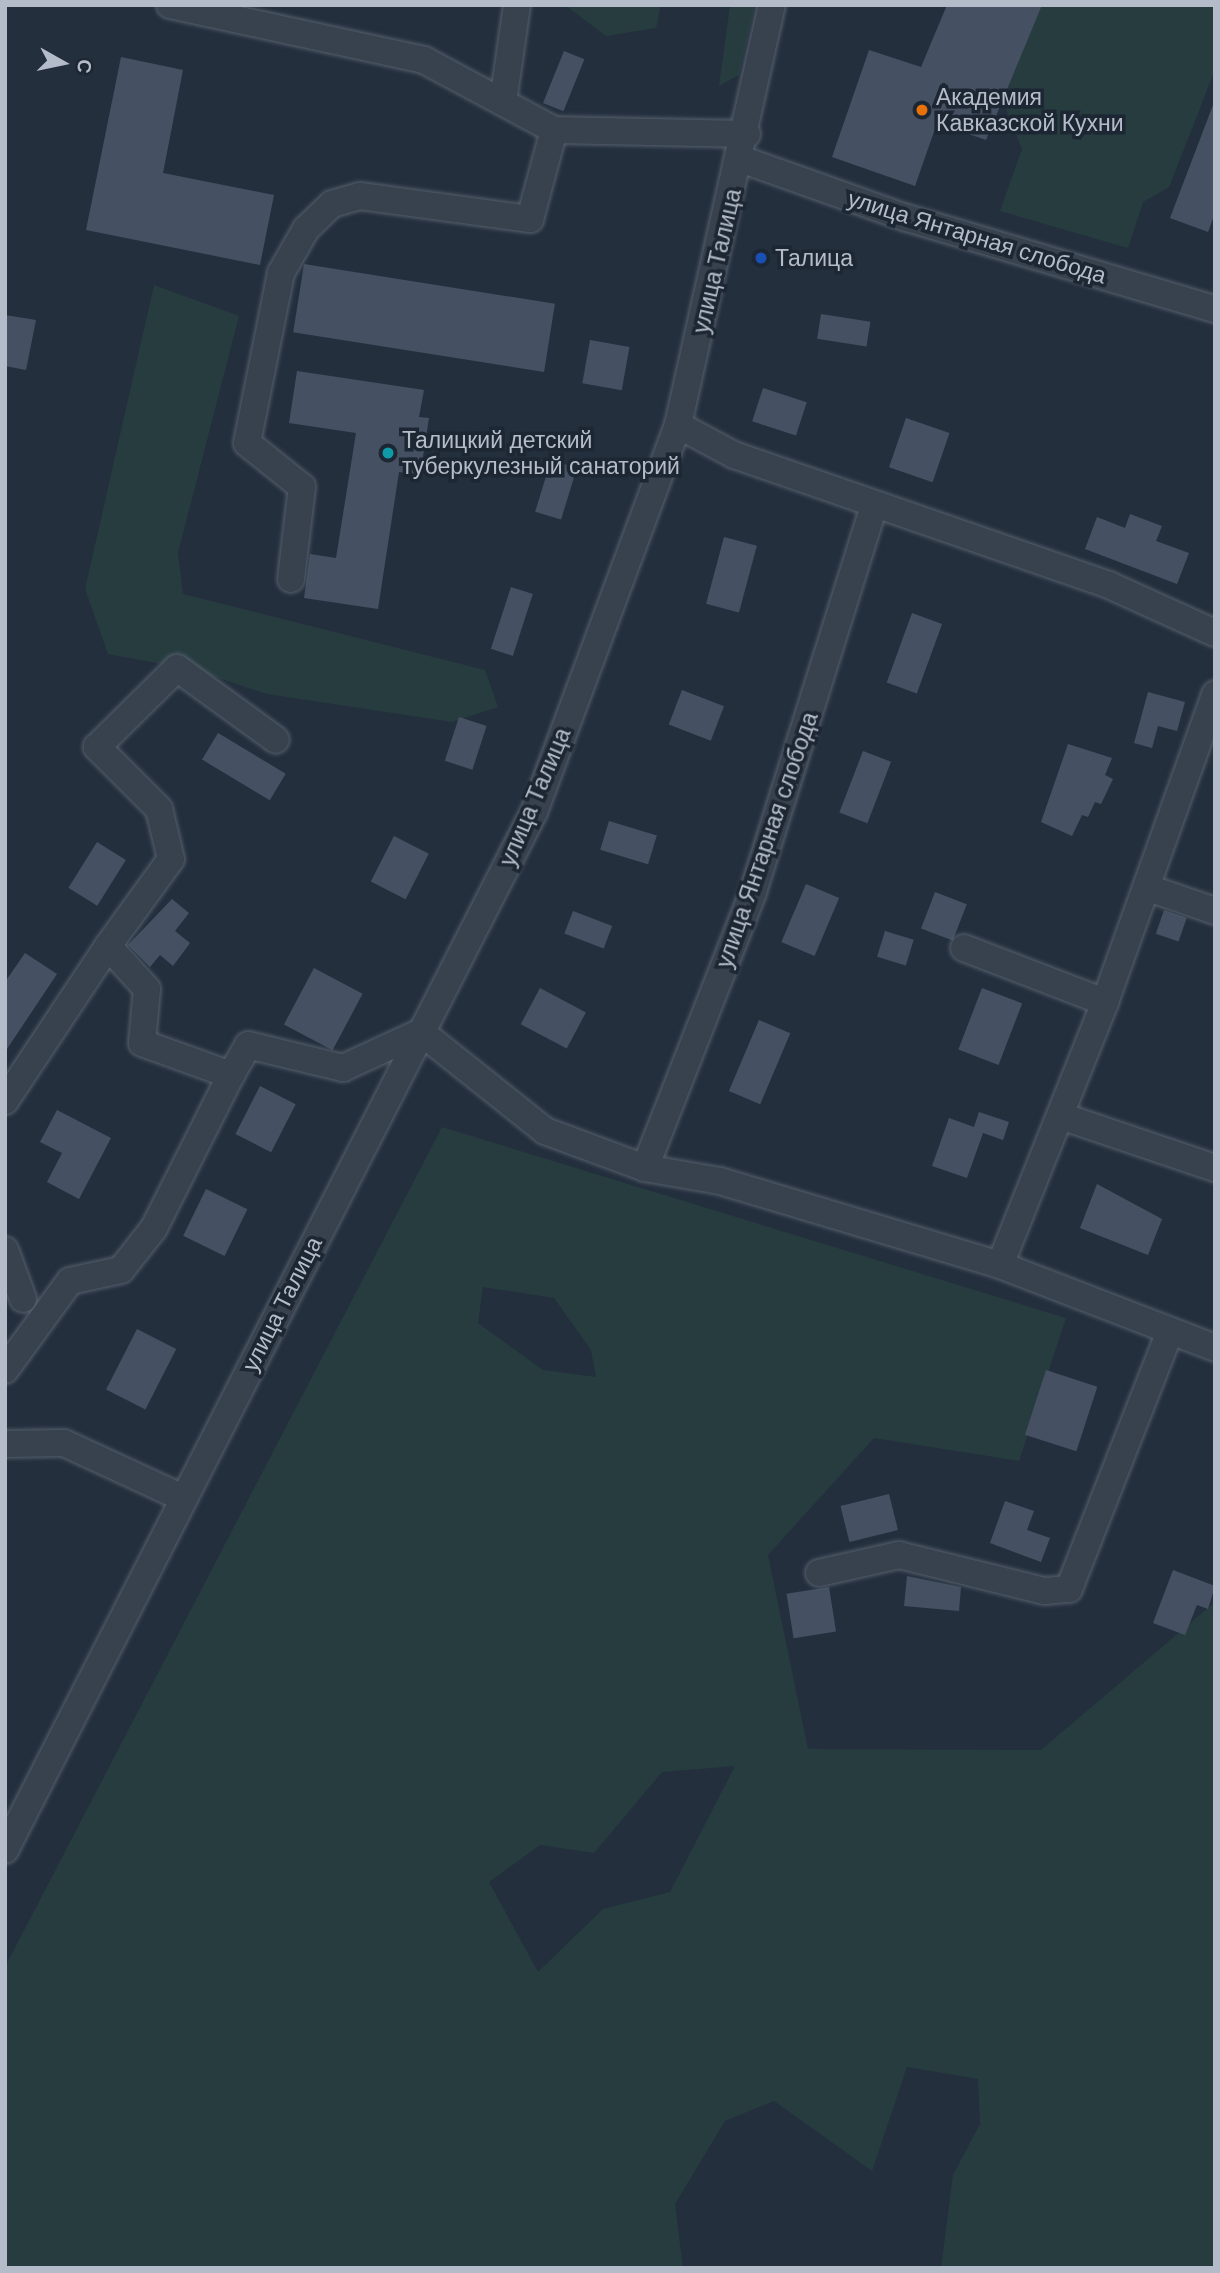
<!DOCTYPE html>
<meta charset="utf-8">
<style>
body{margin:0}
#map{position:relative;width:1220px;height:2273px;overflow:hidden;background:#242f3e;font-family:Arial,sans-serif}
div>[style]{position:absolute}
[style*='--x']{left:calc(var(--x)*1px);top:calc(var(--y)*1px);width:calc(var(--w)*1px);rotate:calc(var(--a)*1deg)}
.green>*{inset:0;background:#263c3f}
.building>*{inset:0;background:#455162;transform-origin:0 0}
.roads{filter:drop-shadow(0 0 2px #565f6c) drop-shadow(0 0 2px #565f6c)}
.minor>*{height:26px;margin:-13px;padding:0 13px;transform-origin:13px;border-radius:13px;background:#38414e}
.dots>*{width:19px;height:19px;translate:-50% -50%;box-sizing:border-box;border:4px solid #1d2633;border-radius:50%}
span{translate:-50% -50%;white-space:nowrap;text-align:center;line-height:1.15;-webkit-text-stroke:7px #1d2633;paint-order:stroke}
.poi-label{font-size:23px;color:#b4bcc9}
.left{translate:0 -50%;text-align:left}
.street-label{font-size:23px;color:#b4bcc9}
.frame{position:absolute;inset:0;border:7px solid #b4bcc9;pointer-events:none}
.north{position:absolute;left:28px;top:28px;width:70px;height:70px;-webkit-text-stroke:5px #1d2633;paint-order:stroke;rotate:99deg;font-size:19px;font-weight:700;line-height:28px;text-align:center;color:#b4bcc9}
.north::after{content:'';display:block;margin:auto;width:24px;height:32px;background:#b4bcc9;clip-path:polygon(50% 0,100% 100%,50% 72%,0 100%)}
</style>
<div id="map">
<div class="green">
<i style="clip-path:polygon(565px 5px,661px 5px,656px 28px,606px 36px)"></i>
<i style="clip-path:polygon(730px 5px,755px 5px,739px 75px,719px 86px)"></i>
<i style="clip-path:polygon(1042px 5px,1215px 5px,1215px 70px,1169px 187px,1143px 202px,1128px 248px,1000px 211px,1022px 149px,1001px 97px)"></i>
<i style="clip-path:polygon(154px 285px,239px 316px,178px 553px,183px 594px,485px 670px,498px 707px,452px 722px,267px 694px,194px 670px,108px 654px,85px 589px)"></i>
<i style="clip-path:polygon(evenodd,442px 1127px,1066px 1318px,1019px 1461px,874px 1438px,768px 1555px,808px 1749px,1041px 1750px,1215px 1602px,1215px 2268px,941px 2268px,953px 2175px,980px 2124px,978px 2079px,907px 2067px,872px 2171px,774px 2101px,725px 2121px,675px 2204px,683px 2268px,5px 2268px,5px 1967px,442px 1127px,483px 1287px,554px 1298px,591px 1350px,596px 1377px,543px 1370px,478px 1323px,483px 1287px,442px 1127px,735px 1766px,670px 1892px,603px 1909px,538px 1972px,489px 1882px,540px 1845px,594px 1853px,662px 1772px,735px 1766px)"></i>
</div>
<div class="building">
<i style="clip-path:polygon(947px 5px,1042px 5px,986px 140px,937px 123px,915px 186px,832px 157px,869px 50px,921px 67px)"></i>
<i style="left:564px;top:51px;width:22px;height:56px;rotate:22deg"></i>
<i style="clip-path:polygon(121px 57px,183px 70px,163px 173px,274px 195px,260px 265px,86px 230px)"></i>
<i style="clip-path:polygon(1213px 105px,1215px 213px,1208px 232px,1170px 218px)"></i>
<i style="left:304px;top:264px;width:254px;height:69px;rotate:9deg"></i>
<i style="left:821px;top:314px;width:50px;height:25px;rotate:9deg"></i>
<i style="clip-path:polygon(5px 315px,36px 320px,26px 370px,5px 366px)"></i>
<i style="left:590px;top:340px;width:40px;height:44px;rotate:10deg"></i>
<i style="clip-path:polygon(297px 371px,424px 390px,419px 417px,429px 418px,420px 475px,399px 472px,378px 609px,304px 598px,310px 554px,336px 558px,356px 433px,289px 423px)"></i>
<i style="left:763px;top:388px;width:46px;height:35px;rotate:18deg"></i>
<i style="left:906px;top:418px;width:46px;height:52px;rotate:19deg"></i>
<i style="left:551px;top:460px;width:27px;height:54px;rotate:17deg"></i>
<i style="clip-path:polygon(1130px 514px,1162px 526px,1156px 541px,1189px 553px,1177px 584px,1085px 549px,1097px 517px,1125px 528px)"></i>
<i style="left:724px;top:537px;width:34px;height:69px;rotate:15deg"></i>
<i style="left:511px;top:587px;width:23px;height:65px;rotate:18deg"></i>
<i style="left:912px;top:613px;width:32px;height:74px;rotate:20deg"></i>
<i style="left:682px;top:690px;width:45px;height:37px;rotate:21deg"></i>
<i style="clip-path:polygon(1148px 692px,1185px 702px,1177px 731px,1158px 726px,1152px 748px,1134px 743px)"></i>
<i style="left:459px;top:717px;width:29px;height:46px;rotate:18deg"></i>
<i style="left:218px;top:733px;width:79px;height:31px;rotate:31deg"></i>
<i style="clip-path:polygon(1068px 744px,1112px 758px,1105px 775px,1113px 779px,1101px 804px,1095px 802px,1088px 817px,1082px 815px,1072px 836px,1041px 822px)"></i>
<i style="left:863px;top:751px;width:30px;height:66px;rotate:21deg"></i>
<i style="left:609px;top:821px;width:50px;height:30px;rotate:17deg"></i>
<i style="left:394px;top:836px;width:39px;height:51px;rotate:27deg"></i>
<i style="left:97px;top:842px;width:34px;height:54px;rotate:32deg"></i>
<i style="left:806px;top:884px;width:36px;height:63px;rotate:23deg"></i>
<i style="left:935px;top:892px;width:34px;height:39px;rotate:21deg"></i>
<i style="clip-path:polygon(172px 899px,189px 913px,175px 931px,190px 943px,173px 966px,160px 955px,150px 967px,128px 945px)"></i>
<i style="left:1164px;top:910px;width:24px;height:25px;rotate:19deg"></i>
<i style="left:573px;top:911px;width:42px;height:24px;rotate:21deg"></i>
<i style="left:885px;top:931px;width:30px;height:27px;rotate:17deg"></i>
<i style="clip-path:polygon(25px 953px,57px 974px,5px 1052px,5px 982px)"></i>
<i style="left:314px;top:968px;width:55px;height:64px;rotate:28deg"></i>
<i style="left:540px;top:988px;width:52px;height:41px;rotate:28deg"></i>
<i style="left:982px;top:988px;width:43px;height:66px;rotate:21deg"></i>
<i style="left:759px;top:1020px;width:34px;height:77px;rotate:23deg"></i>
<i style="left:260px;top:1086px;width:40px;height:54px;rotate:27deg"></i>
<i style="clip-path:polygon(57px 1110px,111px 1138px,79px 1199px,47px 1182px,62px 1153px,40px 1142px)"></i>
<i style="clip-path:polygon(979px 1112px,1009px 1122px,1003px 1140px,983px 1133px,967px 1178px,932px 1166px,949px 1118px,974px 1127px)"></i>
<i style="clip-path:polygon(1097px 1184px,1162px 1219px,1148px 1255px,1080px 1228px)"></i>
<i style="left:206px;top:1189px;width:46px;height:52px;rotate:26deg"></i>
<i style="left:137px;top:1329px;width:44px;height:68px;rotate:27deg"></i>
<i style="left:1046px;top:1370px;width:54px;height:68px;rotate:18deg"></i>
<i style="left:889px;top:1494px;width:37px;height:50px;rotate:76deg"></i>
<i style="clip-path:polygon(1005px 1501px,1034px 1511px,1027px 1530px,1050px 1538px,1041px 1562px,990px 1543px)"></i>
<i style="clip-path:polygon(1173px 1570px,1215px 1586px,1208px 1609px,1197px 1605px,1185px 1635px,1153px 1623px)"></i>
<i style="clip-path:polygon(907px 1576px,961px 1587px,959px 1611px,904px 1606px)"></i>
<i style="left:829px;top:1587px;width:45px;height:43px;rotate:81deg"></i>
</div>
<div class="roads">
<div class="minor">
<i style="--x:170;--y:5;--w:260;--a:12.2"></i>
<i style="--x:424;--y:60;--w:148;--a:28.3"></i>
<i style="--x:503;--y:102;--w:98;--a:-81.8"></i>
<i style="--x:741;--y:159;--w:176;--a:19.6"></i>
<i style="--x:907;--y:218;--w:321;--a:16.5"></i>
<i style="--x:678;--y:425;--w:64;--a:28.2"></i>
<i style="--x:734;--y:455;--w:397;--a:19.1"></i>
<i style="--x:1109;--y:585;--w:116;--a:24.4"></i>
<i style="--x:291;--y:579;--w:93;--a:-83.2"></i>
<i style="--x:302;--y:487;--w:70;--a:-141.3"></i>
<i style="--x:247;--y:443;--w:173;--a:-78.7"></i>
<i style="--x:281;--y:273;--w:51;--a:-60.4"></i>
<i style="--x:306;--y:229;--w:36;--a:-44"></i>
<i style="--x:332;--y:204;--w:29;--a:-16"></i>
<i style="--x:360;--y:196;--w:172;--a:7.7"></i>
<i style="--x:530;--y:219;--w:92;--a:-74.9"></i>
<i style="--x:554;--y:130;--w:193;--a:1.2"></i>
<i style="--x:1148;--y:888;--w:71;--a:18.9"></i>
<i style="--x:108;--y:946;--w:107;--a:-54.1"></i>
<i style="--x:171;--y:859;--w:51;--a:-103.5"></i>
<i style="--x:159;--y:809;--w:88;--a:-135"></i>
<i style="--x:97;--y:747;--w:112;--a:-44.6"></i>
<i style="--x:177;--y:668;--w:122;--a:36"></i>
<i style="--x:964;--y:948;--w:151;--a:21"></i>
<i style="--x:5;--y:1101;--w:186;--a:-56.4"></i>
<i style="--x:108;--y:946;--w:58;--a:47.8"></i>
<i style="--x:147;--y:989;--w:54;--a:95.3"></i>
<i style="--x:142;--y:1043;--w:95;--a:19.8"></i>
<i style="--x:231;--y:1075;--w:34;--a:-60"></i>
<i style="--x:248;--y:1045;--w:98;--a:13.6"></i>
<i style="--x:343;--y:1068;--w:86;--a:-24.8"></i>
<i style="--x:421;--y:1032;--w:159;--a:38.6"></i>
<i style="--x:545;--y:1131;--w:107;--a:20.3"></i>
<i style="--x:645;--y:1168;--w:76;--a:9.8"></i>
<i style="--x:720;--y:1181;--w:292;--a:16.7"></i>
<i style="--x:1000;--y:1265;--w:230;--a:21.1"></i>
<i style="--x:1061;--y:1116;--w:163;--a:18.7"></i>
<i style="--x:645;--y:1168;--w:296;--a:-68.6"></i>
<i style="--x:753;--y:892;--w:405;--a:-72.6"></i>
<i style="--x:5;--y:1250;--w:52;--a:69.8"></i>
<i style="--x:1000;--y:1265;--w:283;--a:-68.2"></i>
<i style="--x:1105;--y:1002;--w:327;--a:-70.3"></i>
<i style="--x:5;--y:1370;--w:110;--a:-53.9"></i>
<i style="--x:70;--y:1281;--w:52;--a:-12.2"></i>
<i style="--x:121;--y:1270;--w:53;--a:-51.8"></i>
<i style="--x:154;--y:1228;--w:171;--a:-63.3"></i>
<i style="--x:5;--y:1444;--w:59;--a:-1"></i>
<i style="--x:64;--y:1443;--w:131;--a:24.8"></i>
<i style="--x:819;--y:1573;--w:82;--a:-12.7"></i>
<i style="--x:899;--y:1555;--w:150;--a:13.9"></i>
<i style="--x:1045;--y:1591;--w:24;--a:-5"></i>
<i style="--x:1069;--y:1589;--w:277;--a:-68.6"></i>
<i style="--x:5;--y:1850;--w:1165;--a:-63"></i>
<i style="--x:534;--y:812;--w:413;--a:-69.6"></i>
<i style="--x:678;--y:425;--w:430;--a:-77.4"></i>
</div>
</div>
<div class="dots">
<i style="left:922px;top:110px;background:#e8710a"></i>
<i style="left:761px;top:258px;background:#1a4fb4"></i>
<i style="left:388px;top:453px;background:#0f9aa8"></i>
</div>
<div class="poi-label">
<span class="left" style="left:936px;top:110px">Академия<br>Кавказской Кухни</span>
<span class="left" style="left:775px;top:258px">Талица</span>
<span class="left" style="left:402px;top:453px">Талицкий детский<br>туберкулезный санаторий</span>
</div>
<div class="street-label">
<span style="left:977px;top:237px;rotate:17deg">улица Янтарная слобода</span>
<span style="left:717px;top:261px;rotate:-77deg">улица Талица</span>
<span style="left:535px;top:797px;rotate:-67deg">улица Талица</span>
<span style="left:767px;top:840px;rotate:-71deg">улица Янтарная слобода</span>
<span style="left:282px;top:1304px;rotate:-63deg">улица Талица</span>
</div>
<div class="frame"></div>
<div class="north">С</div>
</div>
